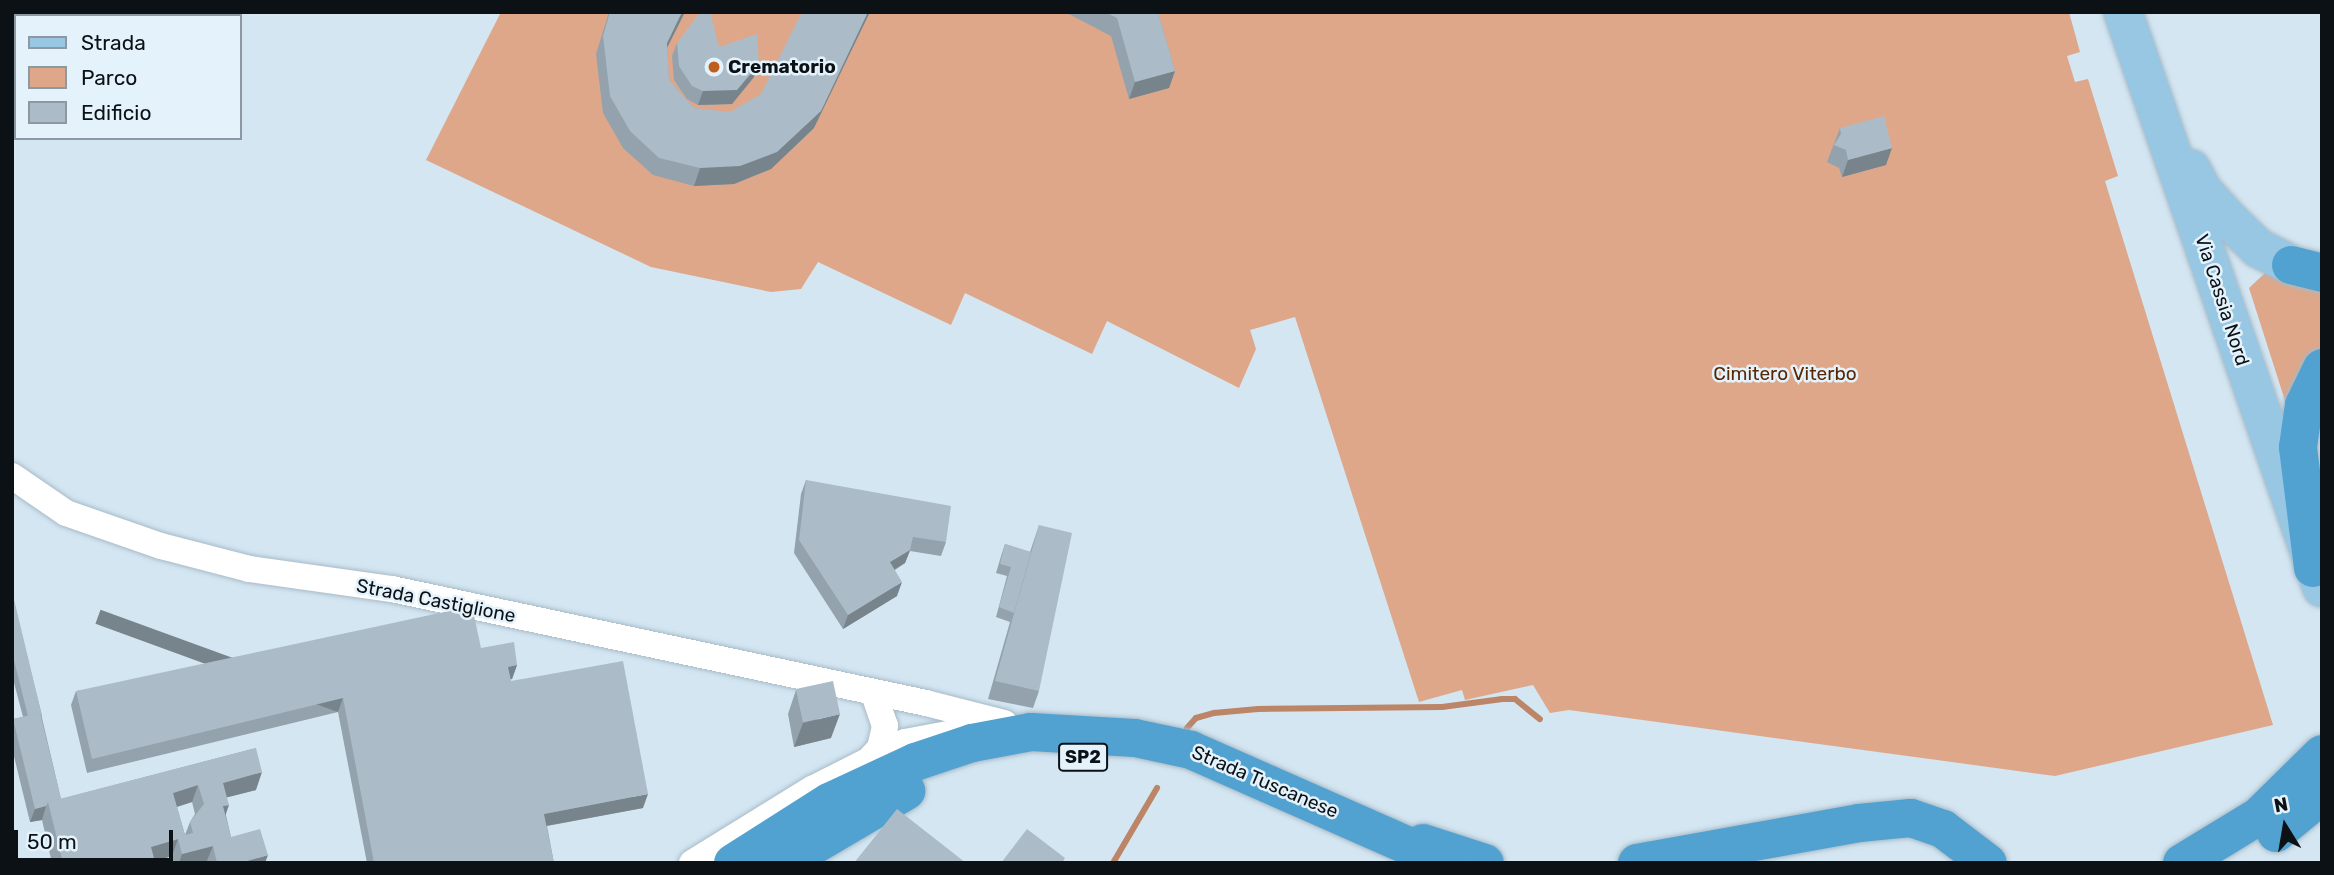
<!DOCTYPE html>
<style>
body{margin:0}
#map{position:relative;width:2334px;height:875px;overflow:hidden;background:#d3e6f2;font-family:Rubik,sans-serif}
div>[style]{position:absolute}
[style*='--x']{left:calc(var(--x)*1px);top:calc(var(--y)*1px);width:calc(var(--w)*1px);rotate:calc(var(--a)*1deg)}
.green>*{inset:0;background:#dea789}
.stream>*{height:6px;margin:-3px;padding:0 3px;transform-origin:3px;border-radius:3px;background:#bc8567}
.roads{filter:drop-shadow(0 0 2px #a8bac6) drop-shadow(0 0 2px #a8bac6)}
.street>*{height:26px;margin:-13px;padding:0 13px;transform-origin:13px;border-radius:13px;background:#fff}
.primary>*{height:38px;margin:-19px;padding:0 19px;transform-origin:19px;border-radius:19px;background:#97c7e3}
.highway>*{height:38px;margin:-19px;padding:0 19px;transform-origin:19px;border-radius:19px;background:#52a2d1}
.wall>*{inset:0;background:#93a2ac}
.shaded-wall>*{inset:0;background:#78848c;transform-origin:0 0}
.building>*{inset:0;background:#abbcc8;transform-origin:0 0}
.dots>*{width:19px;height:19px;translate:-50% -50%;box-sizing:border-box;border:4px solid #e4f2fc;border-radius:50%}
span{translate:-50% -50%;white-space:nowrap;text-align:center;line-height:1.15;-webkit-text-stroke:5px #e4f2fc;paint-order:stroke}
.shield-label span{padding:2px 5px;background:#e4f2fc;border:2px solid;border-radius:5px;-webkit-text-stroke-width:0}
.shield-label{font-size:18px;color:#0b1115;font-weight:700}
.poi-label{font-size:19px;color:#0b1115;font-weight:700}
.left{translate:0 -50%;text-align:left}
.street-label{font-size:19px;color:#0b1115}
.park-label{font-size:19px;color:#5a2702}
.frame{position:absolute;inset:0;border:14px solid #0b1115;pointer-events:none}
.legend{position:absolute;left:14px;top:14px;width:228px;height:126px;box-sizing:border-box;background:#e4f2fc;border:2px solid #8d98a0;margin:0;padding:9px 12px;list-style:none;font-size:21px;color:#0b1115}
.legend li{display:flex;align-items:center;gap:14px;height:35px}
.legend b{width:35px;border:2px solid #8d98a0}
.north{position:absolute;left:2250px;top:791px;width:70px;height:70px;-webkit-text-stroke:5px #e4f2fc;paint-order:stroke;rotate:349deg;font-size:19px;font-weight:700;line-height:28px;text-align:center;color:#0b1115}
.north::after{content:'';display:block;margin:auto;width:24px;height:32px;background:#0b1115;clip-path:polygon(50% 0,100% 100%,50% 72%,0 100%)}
.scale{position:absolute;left:14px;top:830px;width:159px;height:32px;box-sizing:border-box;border:4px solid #0b1115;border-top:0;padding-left:9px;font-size:21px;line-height:24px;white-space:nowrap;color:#0b1115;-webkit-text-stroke:5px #e4f2fc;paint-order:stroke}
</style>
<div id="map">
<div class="green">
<i style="clip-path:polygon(501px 12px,2069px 12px,2080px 52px,2067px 56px,2075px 82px,2088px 79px,2118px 176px,2105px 181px,2273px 725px,2055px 776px,1569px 710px,1550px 713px,1533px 685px,1465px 700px,1462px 690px,1419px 702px,1295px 317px,1250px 330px,1256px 349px,1239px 388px,1107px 321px,1092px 354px,965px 293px,951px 325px,818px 262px,801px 289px,771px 292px,651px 267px,426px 160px)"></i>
<i style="clip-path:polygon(2265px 273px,2322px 285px,2322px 349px,2287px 407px,2249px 288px)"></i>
</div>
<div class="stream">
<i style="--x:1187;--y:728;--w:13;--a:-48"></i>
<i style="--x:1196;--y:718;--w:19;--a:-16"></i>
<i style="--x:1214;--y:713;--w:44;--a:-5.2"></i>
<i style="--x:1258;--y:709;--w:184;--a:-0.6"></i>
<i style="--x:1442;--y:707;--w:61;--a:-7.6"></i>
<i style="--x:1502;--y:699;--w:13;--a:0"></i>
<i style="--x:1515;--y:699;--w:32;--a:39"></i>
<i style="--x:1113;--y:863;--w:87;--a:-59.6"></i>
</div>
<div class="roads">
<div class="street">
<i style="--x:12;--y:476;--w:65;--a:34.4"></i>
<i style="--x:66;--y:513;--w:101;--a:19.2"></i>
<i style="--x:161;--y:546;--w:91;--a:14.6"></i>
<i style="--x:249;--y:569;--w:144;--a:8"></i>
<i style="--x:392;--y:589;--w:546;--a:12.05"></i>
<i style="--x:926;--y:703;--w:81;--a:14.4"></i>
<i style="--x:870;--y:759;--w:15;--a:-48"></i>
<i style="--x:880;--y:748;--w:23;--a:-77"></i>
<i style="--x:885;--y:726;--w:36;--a:-109"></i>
<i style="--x:692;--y:863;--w:141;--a:-31.7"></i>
<i style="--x:812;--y:789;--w:104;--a:-26.8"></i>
<i style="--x:905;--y:742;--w:65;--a:-10.6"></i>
</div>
<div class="primary">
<i style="--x:2123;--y:12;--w:609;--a:70.94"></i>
<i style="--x:2191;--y:169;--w:24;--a:62"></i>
<i style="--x:2202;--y:190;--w:39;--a:48"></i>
<i style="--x:2228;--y:219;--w:42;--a:44"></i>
<i style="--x:2258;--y:248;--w:37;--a:27"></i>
</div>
<div class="highway">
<i style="--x:2291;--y:265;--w:32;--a:14"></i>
<i style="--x:2313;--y:568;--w:122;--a:-97.1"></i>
<i style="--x:2298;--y:447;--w:42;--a:-81.9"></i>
<i style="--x:2304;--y:405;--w:41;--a:-64.1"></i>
<i style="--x:2276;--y:833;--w:60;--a:-39.6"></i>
<i style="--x:1423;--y:843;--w:65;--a:17.9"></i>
<i style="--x:733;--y:863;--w:114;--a:-32.4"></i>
<i style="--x:829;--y:802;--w:95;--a:-24.9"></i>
<i style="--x:915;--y:762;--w:60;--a:-18.4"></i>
<i style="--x:972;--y:743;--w:60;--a:-10.6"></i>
<i style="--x:1031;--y:732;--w:104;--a:3.3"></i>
<i style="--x:1135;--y:738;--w:57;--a:12.1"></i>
<i style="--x:1191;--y:750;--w:280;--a:23.8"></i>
<i style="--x:784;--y:863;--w:142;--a:-30.5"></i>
<i style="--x:1637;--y:863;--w:226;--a:-10.2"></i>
<i style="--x:1859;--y:823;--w:52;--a:-5.5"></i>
<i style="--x:1911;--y:818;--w:34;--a:19"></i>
<i style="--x:1943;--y:829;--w:56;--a:37.1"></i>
<i style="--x:2182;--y:863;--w:90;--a:-31.4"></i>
<i style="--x:2259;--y:816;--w:88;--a:-44.5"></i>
</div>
</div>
<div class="wall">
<i style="clip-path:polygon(609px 12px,685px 12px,667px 47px,669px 80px,694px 108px,814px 128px,771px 169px,734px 184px,694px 186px,653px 175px,623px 148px,603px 113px,596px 54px)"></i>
<i style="clip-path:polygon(1065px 12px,1158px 12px,1175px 71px,1169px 88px,1129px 99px,1111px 36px)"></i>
<i style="clip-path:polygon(677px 43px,719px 47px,754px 77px,732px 104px,698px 105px,687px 99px,674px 80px,672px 56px)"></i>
<i style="clip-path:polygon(1840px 128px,1886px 165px,1842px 177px,1839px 168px,1827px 162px)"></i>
<i style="clip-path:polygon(806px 480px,946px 542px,941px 556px,910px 551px,905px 563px,895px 570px,897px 596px,843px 629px,794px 553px,801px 494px)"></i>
<i style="clip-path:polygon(1039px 525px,1039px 691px,1033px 708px,988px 699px,1010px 622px,996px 617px,1007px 576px,996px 573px,1002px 553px,1005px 544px,1030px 552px)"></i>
<i style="clip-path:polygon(evenodd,12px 595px,42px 716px,42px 718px,61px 799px,256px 748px,256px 790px,227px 797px,226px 815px,231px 837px,265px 863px,173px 863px,172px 856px,154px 861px,155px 863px,52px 863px,42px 820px,30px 822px,12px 748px,12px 723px,13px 719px,23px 717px,12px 675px,12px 595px,192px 802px,195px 814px,190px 822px,185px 835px,177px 807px,192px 802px)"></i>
<i style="clip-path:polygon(481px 648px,517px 665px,512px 679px,510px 679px,511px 681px,643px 808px,547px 826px,554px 863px,367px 863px,338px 712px,87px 773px,71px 705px,76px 691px)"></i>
<i style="clip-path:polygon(796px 690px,831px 738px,794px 747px,788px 714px)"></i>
</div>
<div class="shaded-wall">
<i style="clip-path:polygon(682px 12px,685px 12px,661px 60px,667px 43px)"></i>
<i style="clip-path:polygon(868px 12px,870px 12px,814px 128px,771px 169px,734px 184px,694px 186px,700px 168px)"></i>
<i style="clip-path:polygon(759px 64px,754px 77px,732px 104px,698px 105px,703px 91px)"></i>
<i style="clip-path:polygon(1175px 71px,1169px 88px,1129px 99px,1135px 82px)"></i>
<i style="clip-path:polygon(1892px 148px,1886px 165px,1842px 177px,1848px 160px)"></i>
<i style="clip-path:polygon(910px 550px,905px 563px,885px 575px,890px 562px)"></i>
<i style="clip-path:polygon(902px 582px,897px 596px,843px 629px,848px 615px)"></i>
<i style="clip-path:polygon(517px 665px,512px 679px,503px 681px,508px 667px)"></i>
<i style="left:343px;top:698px;width:15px;height:258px;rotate:110deg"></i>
<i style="clip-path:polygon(840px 714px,831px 738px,794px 747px,803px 723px)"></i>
<i style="clip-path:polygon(262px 772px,256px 790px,217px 800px,223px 783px)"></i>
<i style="clip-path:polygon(198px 785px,192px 802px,166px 810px,173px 793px)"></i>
<i style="clip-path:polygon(648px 794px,643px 808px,540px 827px,544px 814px)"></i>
<i style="clip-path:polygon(229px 805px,223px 822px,223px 806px)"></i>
<i style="clip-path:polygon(46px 806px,42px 820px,30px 822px,35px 809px)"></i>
<i style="clip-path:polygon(178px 839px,172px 856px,149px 863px,151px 847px)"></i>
<i style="clip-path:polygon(213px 846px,206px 863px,179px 863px,182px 854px)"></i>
<i style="clip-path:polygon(268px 855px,265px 863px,240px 863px)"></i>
</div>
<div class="building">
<i style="clip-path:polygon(610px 12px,682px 12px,667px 43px,669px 80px,694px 108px,730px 112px,761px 94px,802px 12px,868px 12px,821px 111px,777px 152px,740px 166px,700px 168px,659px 158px,630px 131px,610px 96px,603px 36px)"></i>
<i style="clip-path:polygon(706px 12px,710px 12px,719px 47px,757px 34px,759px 64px,737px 90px,703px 91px,692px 86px,679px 66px,677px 43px,698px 15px)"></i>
<i style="clip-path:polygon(1105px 12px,1158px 12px,1175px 71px,1135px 82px,1117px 18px)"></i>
<i style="clip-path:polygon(1884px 116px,1892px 148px,1848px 160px,1846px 150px,1834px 145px,1841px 134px,1840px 128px)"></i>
<i style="clip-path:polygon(806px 480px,951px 506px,946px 542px,913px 537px,910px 550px,890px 562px,902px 582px,848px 615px,799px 540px)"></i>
<i style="clip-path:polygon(1039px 525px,1072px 533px,1039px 691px,995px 681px)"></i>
<i style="clip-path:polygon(1005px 544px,1031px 552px,1014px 613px,999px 607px,1011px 567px,1000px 564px)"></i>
<i style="clip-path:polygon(12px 595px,13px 595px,42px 716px,41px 717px,40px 713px,28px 716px,12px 652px)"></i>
<i style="clip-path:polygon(472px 606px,481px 648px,514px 642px,517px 665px,508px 667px,511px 681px,623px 661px,648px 794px,544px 814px,554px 863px,374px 863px,343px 698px,92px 759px,76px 691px)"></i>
<i style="left:833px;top:681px;width:34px;height:38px;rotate:78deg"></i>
<i style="clip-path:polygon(40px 713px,61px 799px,48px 802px,46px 806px,35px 809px,13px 719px)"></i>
<i style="clip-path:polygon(evenodd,256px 748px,262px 772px,223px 783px,229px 805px,223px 806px,231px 837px,260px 829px,268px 855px,240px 863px,217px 863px,213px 846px,182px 854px,178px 839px,151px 847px,155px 862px,63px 863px,48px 802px,256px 748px,198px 785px,204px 804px,190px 822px,193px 833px,185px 835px,173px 793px,198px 785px)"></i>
<i style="clip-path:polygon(897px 809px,966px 863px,854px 863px)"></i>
<i style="clip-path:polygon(1027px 829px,1065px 858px,1062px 863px,1001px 863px)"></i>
</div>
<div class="dots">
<i style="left:714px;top:67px;background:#be5d1c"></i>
</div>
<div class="shield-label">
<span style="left:1083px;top:757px">SP2</span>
</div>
<div class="poi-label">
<span class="left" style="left:728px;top:67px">Crematorio</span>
</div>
<div class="street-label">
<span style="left:2222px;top:300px;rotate:72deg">Via Cassia Nord</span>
<span style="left:436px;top:601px;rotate:11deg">Strada Castiglione</span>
<span style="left:1265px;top:782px;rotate:23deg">Strada Tuscanese</span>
</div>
<div class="park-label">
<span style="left:1785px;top:374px">Cimitero Viterbo</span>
</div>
<div class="frame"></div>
<ul class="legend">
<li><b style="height:9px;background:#97c7e3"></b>Strada</li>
<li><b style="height:19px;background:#dea789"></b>Parco</li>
<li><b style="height:19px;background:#abbcc8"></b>Edificio</li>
</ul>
<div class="north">N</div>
<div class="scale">50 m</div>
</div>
